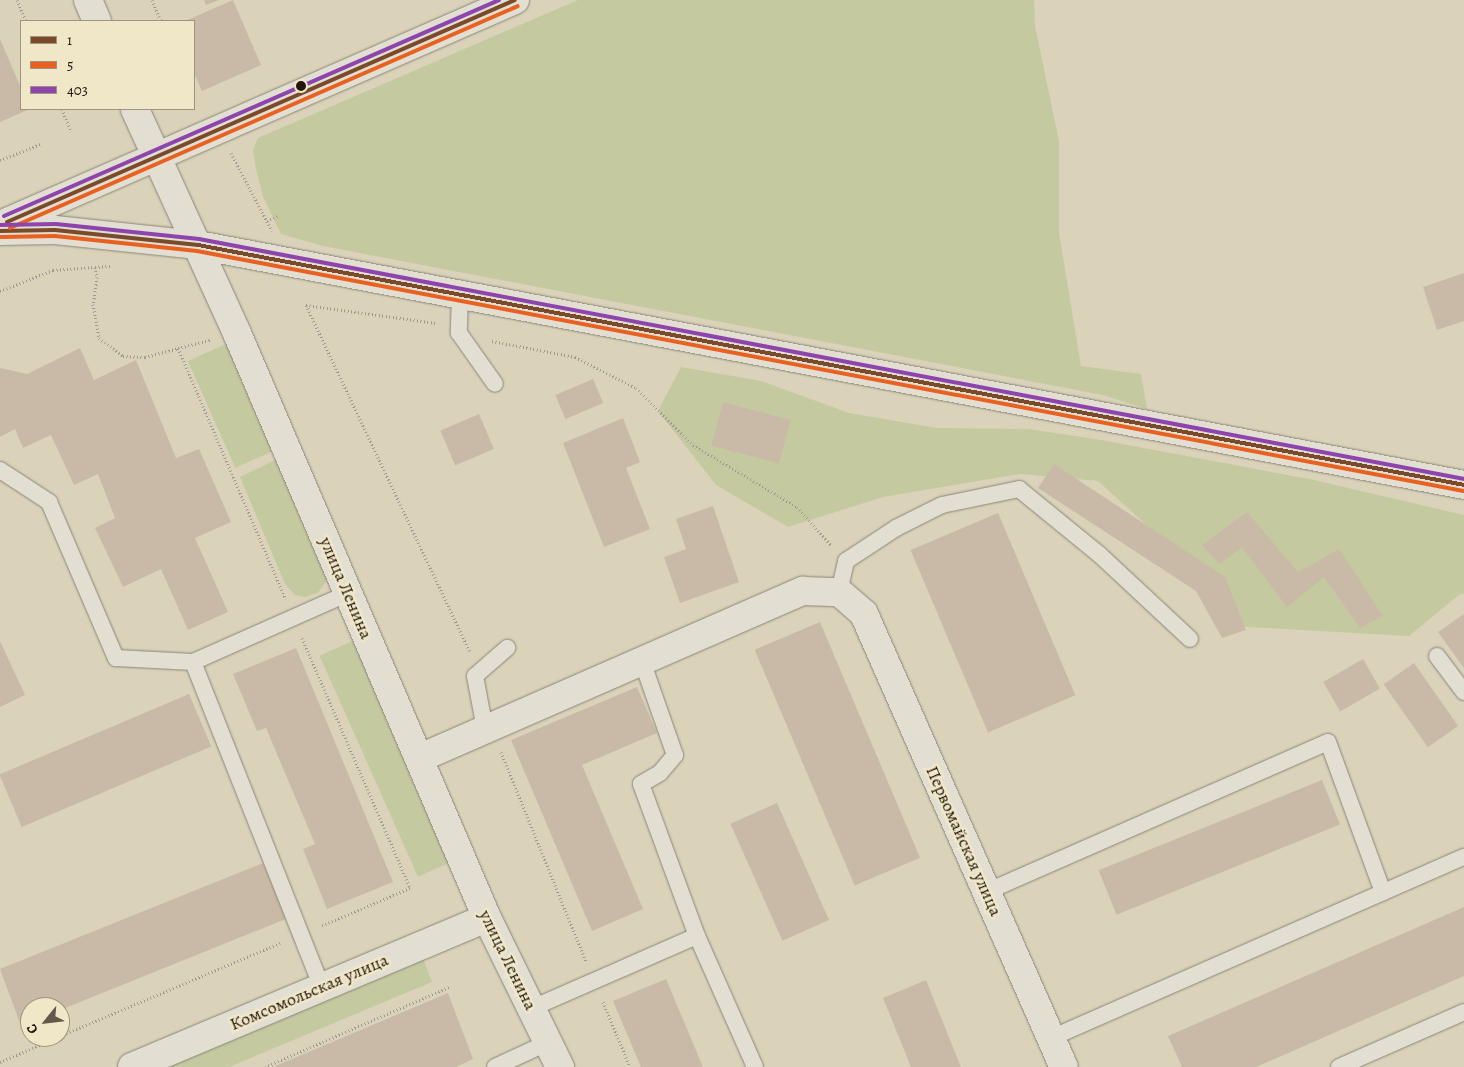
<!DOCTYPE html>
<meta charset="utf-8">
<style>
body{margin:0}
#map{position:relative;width:1464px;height:1067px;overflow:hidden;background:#dad3ba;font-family:Alegreya,serif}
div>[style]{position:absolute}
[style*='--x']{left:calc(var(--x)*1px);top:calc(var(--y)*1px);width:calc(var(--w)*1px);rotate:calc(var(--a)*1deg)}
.green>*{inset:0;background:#c5c9a0;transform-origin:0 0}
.building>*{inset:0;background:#c9baa7;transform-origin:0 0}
.path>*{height:3px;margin-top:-1.5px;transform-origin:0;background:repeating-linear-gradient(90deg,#9e9a90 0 1px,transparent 0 3.5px)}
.roads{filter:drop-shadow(0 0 1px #8b8576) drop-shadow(0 0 1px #8b8576)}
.lane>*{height:16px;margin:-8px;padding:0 8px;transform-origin:8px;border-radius:8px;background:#e2ded2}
.street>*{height:28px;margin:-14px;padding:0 14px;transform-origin:14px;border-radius:14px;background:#e2ded2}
.secondary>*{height:28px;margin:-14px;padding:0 14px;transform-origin:14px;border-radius:14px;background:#e2ded2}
.bus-1>*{height:4px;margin:-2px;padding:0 2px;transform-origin:2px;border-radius:2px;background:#7a4b2a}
.bus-2>*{height:4px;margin:-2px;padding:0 2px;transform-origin:2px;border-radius:2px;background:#e86121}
.bus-3>*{height:4px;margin:-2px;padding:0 2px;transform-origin:2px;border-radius:2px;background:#8e44ad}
.dots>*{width:14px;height:14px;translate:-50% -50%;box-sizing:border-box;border:2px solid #f0e7c9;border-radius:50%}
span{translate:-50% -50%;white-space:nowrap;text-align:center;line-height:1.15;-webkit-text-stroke:5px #f0e7c9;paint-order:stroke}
.street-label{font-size:18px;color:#22170d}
.legend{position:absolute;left:20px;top:20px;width:175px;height:90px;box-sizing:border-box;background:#f0e7c9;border:1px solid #9e947e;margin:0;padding:6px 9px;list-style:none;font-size:15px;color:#22170d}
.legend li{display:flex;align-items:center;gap:10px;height:25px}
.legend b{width:25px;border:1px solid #9e947e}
.north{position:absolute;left:20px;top:997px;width:50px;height:50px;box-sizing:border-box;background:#f0e7c9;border:1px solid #9e947e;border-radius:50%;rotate:241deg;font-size:14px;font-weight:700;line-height:20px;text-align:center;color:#22170d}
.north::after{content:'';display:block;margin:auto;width:18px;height:22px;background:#62594a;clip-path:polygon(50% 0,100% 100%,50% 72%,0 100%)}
</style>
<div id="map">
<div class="green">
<i style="clip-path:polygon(578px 0,1034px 0,1035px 26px,1059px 141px,1059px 233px,1081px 366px,1141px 374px,1147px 409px,1103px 395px,323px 246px,281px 234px,263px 197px,256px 169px,253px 150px,258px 138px)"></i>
<i style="left:228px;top:343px;width:117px;height:44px;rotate:66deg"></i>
<i style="clip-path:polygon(681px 367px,761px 381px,849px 413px,937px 428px,1029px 429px,1101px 440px,1314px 480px,1464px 515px,1464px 594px,1460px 594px,1409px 636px,1231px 626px,1165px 542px,1098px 481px,1020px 474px,883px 497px,788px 527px,716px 485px,658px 411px)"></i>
<i style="clip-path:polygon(281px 457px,329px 577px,318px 593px,304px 597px,295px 595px,285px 584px,240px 477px)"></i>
<i style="left:357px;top:639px;width:242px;height:41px;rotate:66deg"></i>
<i style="clip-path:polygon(422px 956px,432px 982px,229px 1067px,159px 1067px)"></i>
</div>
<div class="building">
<i style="clip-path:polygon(204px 0,219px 0,206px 5px)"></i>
<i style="clip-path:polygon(233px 0,261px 65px,202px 91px,194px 73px,194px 21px,185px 21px)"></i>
<i style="clip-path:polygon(0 39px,21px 88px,21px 109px,30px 109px,0 122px)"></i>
<i style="clip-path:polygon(1464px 273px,1464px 321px,1437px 330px,1423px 287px)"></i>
<i style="clip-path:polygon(80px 348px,94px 380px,136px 360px,176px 458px,199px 449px,231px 522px,195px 538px,228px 612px,188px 630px,161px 569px,123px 587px,95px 528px,115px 518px,98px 474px,74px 485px,51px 435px,23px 448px,15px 429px,0 437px,0 368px,27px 374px)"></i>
<i style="left:593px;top:379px;width:26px;height:41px;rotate:67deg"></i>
<i style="left:723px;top:402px;width:70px;height:45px;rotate:15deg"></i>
<i style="left:479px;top:414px;width:38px;height:42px;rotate:67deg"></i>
<i style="clip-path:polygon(623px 418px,640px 462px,626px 468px,650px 529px,604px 547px,563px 443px)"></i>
<i style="clip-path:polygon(1054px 464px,1225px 577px,1246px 630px,1222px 638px,1196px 591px,1038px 488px)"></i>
<i style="clip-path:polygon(713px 506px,739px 582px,680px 603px,664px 557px,686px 549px,676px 519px)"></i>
<i style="clip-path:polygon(1247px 512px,1298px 572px,1339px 549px,1383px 616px,1360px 628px,1324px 577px,1287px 607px,1242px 547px,1220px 564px,1202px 545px)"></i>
<i style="left:998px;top:513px;width:198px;height:95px;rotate:67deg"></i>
<i style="clip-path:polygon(1464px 614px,1464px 668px,1438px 632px)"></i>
<i style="left:820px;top:622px;width:256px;height:71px;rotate:67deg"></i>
<i style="clip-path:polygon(0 641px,25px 695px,0 707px)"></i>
<i style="clip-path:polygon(296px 648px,393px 882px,327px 909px,303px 849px,315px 844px,266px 728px,257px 731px,233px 674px)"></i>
<i style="left:1363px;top:659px;width:34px;height:46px;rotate:60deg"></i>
<i style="left:1414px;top:663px;width:77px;height:37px;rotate:55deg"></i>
<i style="clip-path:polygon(637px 687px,657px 733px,582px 765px,643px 909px,592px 931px,511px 740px)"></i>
<i style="left:189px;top:694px;width:57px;height:206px;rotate:67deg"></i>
<i style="left:1322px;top:780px;width:48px;height:241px;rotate:68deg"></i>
<i style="left:777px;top:803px;width:128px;height:51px;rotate:66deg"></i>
<i style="clip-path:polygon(263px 863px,286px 919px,60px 1010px,60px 1007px,30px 1007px,30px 1022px,21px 1026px,0 969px)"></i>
<i style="clip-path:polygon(1464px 907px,1464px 976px,1256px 1067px,1182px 1067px,1168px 1036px)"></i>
<i style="clip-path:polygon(666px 979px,703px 1067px,641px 1067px,613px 1001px)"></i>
<i style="clip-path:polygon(926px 980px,961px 1067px,911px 1067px,883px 998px)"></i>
<i style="clip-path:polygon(448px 993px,473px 1059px,456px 1067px,273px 1067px)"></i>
</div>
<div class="path">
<i style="--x:17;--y:0;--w:23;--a:67"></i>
<i style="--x:152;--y:0;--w:23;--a:67"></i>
<i style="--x:62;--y:109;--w:24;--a:68"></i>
<i style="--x:231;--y:153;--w:88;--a:62.3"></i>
<i style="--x:0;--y:160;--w:44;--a:-21.3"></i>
<i style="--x:267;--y:221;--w:14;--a:-25"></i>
<i style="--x:110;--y:266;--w:15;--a:176"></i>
<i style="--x:95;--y:267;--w:10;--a:79"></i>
<i style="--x:97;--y:277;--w:27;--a:98"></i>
<i style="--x:93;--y:304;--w:35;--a:80"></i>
<i style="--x:99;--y:338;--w:30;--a:37"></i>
<i style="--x:123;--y:356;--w:22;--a:3"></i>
<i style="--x:145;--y:357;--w:34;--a:-15"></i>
<i style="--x:178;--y:348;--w:272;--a:66.8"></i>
<i style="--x:0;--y:291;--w:57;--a:-21.6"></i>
<i style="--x:53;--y:270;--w:42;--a:-4.1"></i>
<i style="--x:306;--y:305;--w:131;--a:7.9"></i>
<i style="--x:306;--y:305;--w:384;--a:64.7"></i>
<i style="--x:492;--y:341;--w:85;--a:10.9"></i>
<i style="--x:575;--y:357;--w:68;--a:26.9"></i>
<i style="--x:636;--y:388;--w:81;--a:45"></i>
<i style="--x:693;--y:445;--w:121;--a:30.8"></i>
<i style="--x:797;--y:507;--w:52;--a:48.1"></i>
<i style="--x:178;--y:348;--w:33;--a:-14"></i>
<i style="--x:302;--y:638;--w:272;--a:66.6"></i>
<i style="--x:410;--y:888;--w:97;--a:156.9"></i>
<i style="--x:501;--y:752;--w:226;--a:67.9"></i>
<i style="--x:603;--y:1002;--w:70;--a:67.4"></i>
<i style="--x:60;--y:1036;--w:239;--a:-22.9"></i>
<i style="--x:0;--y:1062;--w:63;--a:-23.3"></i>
<i style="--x:265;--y:1067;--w:203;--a:-23.5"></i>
</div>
<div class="roads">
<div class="lane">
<i style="--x:460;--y:296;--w:37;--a:92"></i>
<i style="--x:459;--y:333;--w:62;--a:54.8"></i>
<i style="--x:0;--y:470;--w:59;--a:33.1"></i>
<i style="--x:49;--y:502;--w:170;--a:66.8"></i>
<i style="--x:116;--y:658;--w:77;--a:3"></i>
<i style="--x:193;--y:662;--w:171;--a:-23.9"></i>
<i style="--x:839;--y:592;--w:32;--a:-77"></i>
<i style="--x:846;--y:561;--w:60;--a:-33.4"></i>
<i style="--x:896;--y:528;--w:51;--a:-26.6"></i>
<i style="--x:942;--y:505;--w:79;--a:-11.7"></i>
<i style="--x:1019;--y:489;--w:104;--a:39.2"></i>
<i style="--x:1100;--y:555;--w:123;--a:43"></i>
<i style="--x:1437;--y:656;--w:45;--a:53.1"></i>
<i style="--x:642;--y:661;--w:100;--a:70.7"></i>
<i style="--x:675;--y:755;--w:23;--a:130"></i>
<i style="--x:660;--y:773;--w:22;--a:150"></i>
<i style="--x:641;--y:784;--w:162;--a:69.8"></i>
<i style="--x:193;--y:662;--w:350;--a:68.4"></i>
<i style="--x:485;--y:729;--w:54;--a:-100.7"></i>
<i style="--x:475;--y:676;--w:43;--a:-41.2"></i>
<i style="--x:986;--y:892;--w:373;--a:-23.7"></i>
<i style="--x:1328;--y:742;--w:160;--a:69.9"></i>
<i style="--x:532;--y:1008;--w:180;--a:-23.6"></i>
<i style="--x:697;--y:936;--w:143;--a:66.1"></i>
<i style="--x:1051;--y:1038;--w:451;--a:-23.7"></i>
<i style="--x:495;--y:1067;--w:60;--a:-24.8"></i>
<i style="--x:1339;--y:1067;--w:137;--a:-23.7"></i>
</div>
<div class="street">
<i style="--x:420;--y:758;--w:418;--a:-23.6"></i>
<i style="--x:803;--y:591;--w:36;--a:2"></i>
<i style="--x:839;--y:592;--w:33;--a:41"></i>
<i style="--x:864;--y:614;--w:495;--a:66.2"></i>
<i style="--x:487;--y:918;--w:166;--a:63.9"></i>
</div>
<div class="secondary">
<i style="--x:88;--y:0;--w:23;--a:67"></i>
<i style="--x:0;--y:225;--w:562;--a:-23.6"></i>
<i style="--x:0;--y:231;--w:55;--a:-1"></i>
<i style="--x:55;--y:230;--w:144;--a:6"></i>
<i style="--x:198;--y:245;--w:1289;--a:10.73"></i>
<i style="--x:132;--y:1067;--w:385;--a:-22.8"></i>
<i style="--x:487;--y:918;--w:638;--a:-113.15"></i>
<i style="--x:236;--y:331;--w:244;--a:-114.5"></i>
</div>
</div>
<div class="bus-1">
<i style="--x:7;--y:222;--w:554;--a:-23.61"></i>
<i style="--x:0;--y:231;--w:55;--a:-1"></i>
<i style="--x:55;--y:230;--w:144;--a:6"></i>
<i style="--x:198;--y:245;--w:1289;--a:10.73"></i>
</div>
<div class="bus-2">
<i style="--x:10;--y:228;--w:554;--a:-23.61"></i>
<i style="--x:0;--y:237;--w:55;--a:-1"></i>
<i style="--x:55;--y:236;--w:143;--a:6"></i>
<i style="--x:197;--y:251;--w:1289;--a:10.73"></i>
</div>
<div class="bus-3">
<i style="--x:4;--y:216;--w:540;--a:-23.57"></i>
<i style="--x:0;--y:225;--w:56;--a:-1"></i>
<i style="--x:56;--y:224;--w:144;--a:6"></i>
<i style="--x:199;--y:239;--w:1288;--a:10.74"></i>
</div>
<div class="dots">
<i style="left:301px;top:86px;background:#22170d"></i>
</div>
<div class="street-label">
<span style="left:346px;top:588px;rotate:67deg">улица Ленина</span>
<span style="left:964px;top:841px;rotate:66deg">Первомайская улица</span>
<span style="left:508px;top:960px;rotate:64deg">улица Ленина</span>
<span style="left:309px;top:992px;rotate:-23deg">Комсомольская улица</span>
</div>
<ul class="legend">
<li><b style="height:6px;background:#7a4b2a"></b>1</li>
<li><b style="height:6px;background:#e86121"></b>5</li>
<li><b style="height:6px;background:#8e44ad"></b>403</li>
</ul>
<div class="north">С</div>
</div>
